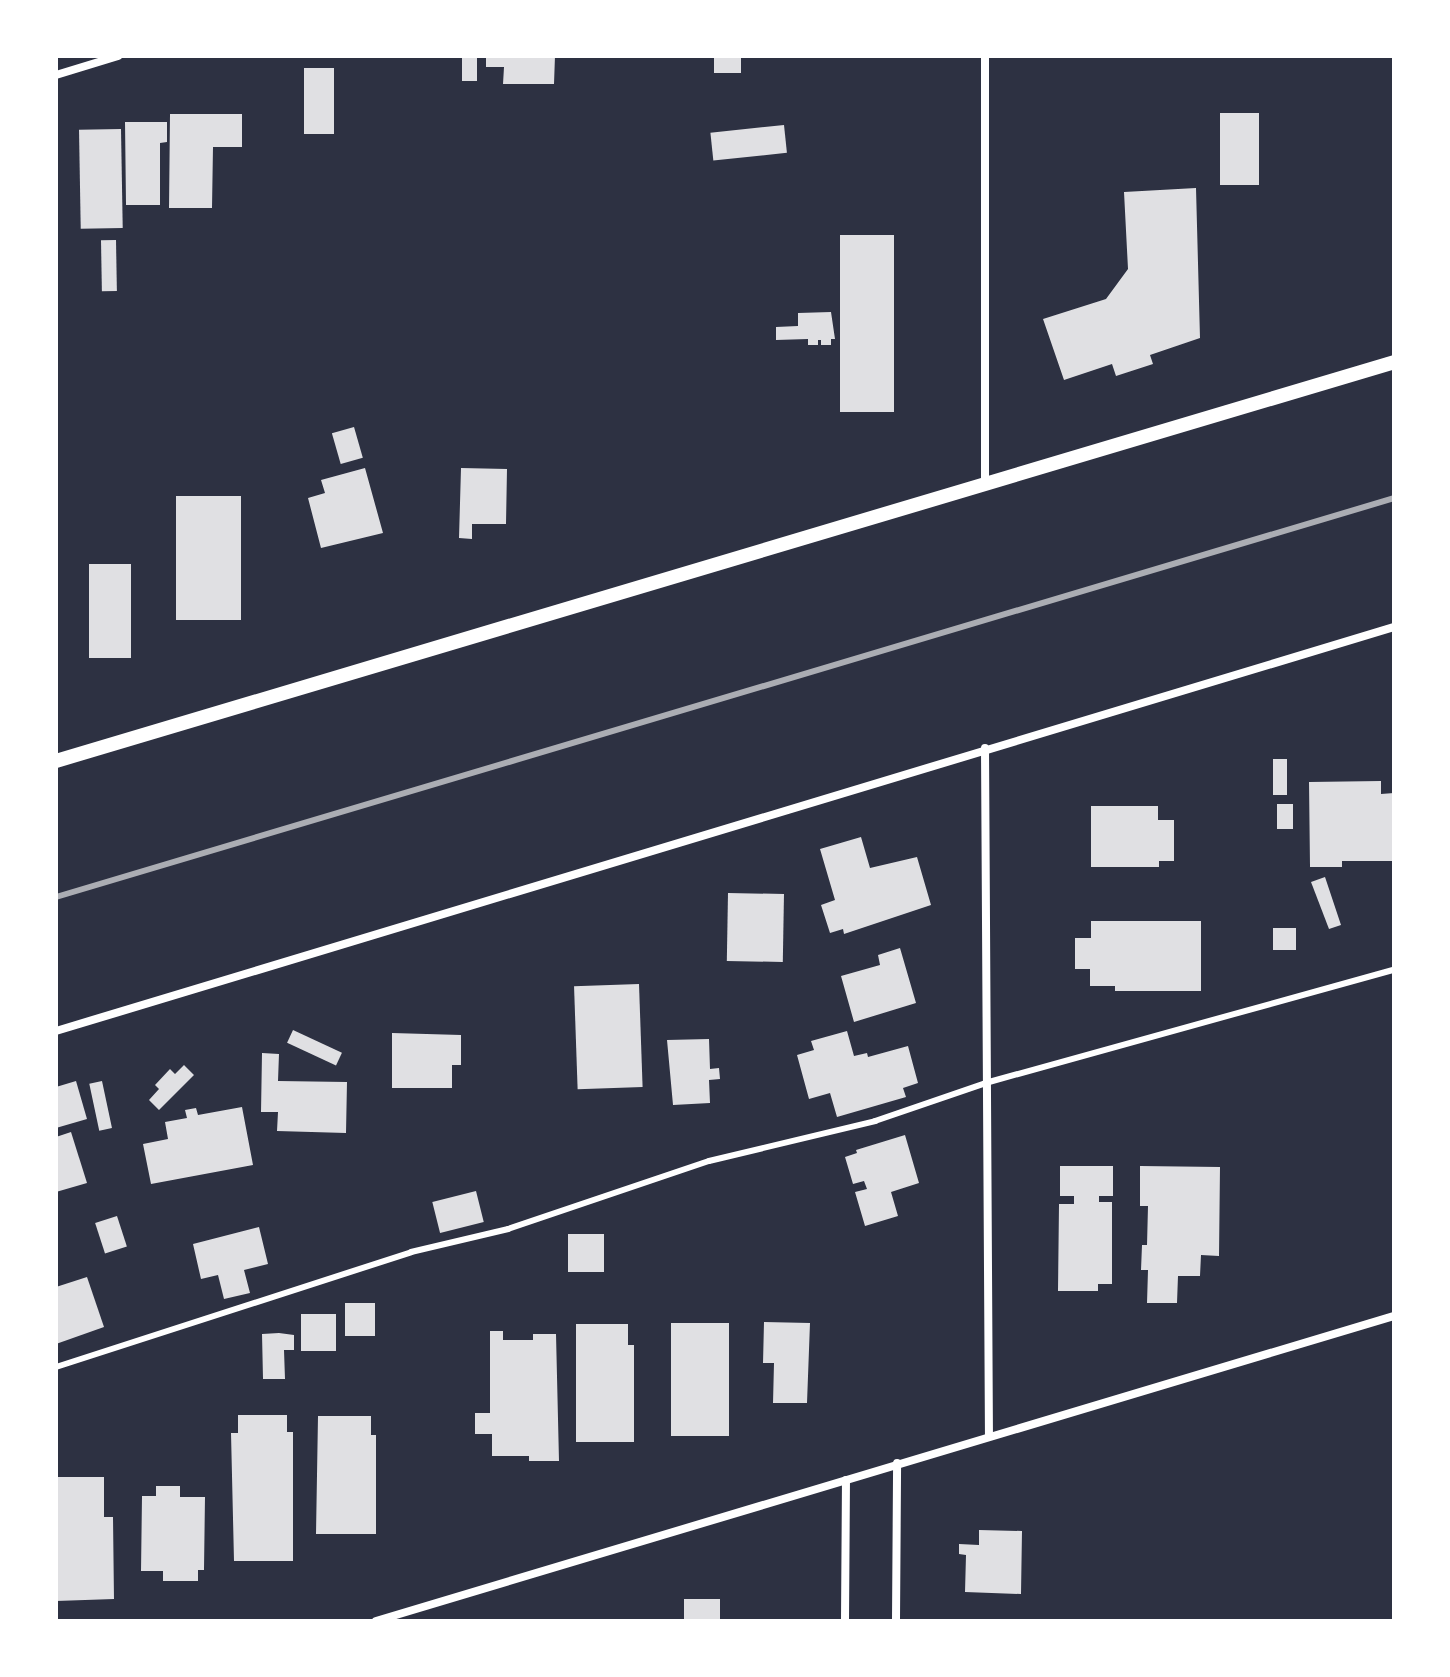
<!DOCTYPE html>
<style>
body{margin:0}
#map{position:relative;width:1450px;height:1677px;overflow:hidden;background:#2d3142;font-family:Signika,sans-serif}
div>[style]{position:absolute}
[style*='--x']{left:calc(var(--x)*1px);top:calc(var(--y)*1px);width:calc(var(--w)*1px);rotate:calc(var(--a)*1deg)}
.building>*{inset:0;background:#e0e0e3;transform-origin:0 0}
.service>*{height:6px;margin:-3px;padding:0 3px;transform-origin:3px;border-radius:3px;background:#fff}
.minor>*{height:8px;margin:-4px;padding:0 4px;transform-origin:4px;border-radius:4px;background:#fff}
.tertiary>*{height:14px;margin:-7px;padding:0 7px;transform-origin:7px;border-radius:7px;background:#fff}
.rail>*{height:6px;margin:-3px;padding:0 3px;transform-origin:3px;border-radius:3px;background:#abadb3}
span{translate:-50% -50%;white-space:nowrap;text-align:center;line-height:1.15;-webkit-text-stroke:8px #fff;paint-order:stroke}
.frame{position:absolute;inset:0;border:58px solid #fff;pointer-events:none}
</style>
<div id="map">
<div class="building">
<i style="left:462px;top:56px;width:15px;height:25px"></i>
<i style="clip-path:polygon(486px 56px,555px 56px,554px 84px,503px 84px,504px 67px,486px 67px)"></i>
<i style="left:714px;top:56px;width:27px;height:17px"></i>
<i style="left:304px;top:68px;width:30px;height:66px"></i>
<i style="left:1220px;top:113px;width:39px;height:72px"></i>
<i style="clip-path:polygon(170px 114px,242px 114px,242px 147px,213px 147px,212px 208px,169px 208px)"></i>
<i style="clip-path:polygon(125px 122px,167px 122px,167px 142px,160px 143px,160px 205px,126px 205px)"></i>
<i style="left:784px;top:125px;width:28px;height:74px;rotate:84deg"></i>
<i style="left:121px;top:129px;width:99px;height:42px;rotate:89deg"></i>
<i style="clip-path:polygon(1196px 188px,1200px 338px,1150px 355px,1153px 364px,1116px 376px,1112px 364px,1064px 380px,1043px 319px,1106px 299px,1128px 269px,1124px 192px)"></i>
<i style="left:894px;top:235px;width:177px;height:54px;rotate:90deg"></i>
<i style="left:116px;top:240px;width:51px;height:15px;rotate:89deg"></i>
<i style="clip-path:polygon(831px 312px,835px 339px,831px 339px,831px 345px,821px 345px,821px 340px,818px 340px,818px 345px,808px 345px,808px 339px,776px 340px,776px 327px,798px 326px,798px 313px)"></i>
<i style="left:354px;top:427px;width:32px;height:23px;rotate:74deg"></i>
<i style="clip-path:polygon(365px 468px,383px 533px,321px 548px,308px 498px,325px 493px,321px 480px)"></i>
<i style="clip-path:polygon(461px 468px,507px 469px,506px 524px,472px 524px,472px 539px,459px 538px)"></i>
<i style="left:176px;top:496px;width:65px;height:124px"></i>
<i style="left:89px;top:564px;width:42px;height:94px"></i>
<i style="left:1273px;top:759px;width:14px;height:36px"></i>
<i style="clip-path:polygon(1381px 781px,1381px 794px,1394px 793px,1394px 861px,1342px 861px,1342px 867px,1310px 867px,1309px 782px)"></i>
<i style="left:1277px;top:804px;width:16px;height:25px"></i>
<i style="clip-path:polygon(1091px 806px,1158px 806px,1158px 820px,1174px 820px,1174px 861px,1159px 861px,1159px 867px,1091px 867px)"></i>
<i style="clip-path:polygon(861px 837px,870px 868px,917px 857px,931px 905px,844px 934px,843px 929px,830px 933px,821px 905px,835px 900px,820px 849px)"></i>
<i style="clip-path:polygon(1325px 877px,1341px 925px,1329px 929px,1311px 882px)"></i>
<i style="left:728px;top:893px;width:56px;height:68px;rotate:1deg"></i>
<i style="clip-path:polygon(1091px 921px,1201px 921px,1201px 991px,1115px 991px,1115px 986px,1090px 986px,1090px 969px,1075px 969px,1075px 938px,1091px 938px)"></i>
<i style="left:1273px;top:928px;width:23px;height:22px"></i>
<i style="clip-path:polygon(900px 948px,916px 1003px,854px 1022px,841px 976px,880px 965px,878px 955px)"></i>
<i style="left:639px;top:984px;width:103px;height:65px;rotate:88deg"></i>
<i style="left:293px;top:1030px;width:54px;height:14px;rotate:25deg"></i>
<i style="clip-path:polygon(847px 1031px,854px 1056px,867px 1053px,868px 1057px,908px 1046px,918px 1083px,903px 1088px,906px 1097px,837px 1117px,830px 1093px,809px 1099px,797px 1055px,814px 1050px,811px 1041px)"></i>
<i style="clip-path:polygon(392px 1033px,461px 1035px,461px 1065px,452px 1065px,452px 1088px,392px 1088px)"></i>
<i style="clip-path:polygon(709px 1039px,710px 1069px,719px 1068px,720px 1079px,709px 1080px,710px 1103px,673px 1105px,667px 1040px)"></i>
<i style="clip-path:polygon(262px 1053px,279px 1054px,278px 1081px,347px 1082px,346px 1133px,277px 1131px,278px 1112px,261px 1112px)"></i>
<i style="clip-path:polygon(184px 1065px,194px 1075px,159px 1110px,149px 1100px,159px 1089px,155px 1085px,170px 1069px,175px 1074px)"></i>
<i style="clip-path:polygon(76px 1081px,87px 1119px,56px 1128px,56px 1087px)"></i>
<i style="left:102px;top:1081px;width:48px;height:13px;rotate:78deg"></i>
<i style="clip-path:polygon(242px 1107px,253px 1165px,151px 1184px,143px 1144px,168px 1139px,165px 1122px,187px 1118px,185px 1110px,196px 1108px,198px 1115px)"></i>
<i style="clip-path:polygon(71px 1132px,87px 1183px,56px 1192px,56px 1137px)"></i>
<i style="clip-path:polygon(905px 1135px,919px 1183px,891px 1192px,898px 1216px,865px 1226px,855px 1192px,867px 1189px,864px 1181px,853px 1184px,845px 1157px,857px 1153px,856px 1150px)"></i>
<i style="clip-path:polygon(1060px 1166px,1113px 1166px,1113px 1196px,1099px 1196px,1099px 1202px,1112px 1202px,1112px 1284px,1098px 1284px,1098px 1291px,1058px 1291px,1059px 1204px,1074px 1204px,1074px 1196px,1060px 1196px)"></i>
<i style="clip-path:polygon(1140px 1166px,1220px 1167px,1219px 1256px,1201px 1255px,1200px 1276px,1178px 1276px,1177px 1303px,1147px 1303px,1148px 1270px,1141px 1270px,1142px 1245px,1147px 1245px,1148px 1206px,1140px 1206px)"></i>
<i style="left:476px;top:1191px;width:32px;height:45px;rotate:76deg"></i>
<i style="left:117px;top:1216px;width:32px;height:23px;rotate:72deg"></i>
<i style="clip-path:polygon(259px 1227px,268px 1264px,244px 1270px,250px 1293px,224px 1299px,218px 1275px,201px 1279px,193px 1244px)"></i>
<i style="left:568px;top:1234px;width:36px;height:38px"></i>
<i style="clip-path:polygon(87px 1277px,104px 1327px,56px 1344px,56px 1287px)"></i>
<i style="left:345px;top:1303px;width:30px;height:33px"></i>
<i style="left:301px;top:1314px;width:35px;height:37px"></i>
<i style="clip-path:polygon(764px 1322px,810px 1323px,807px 1403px,773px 1403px,774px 1363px,763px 1363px)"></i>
<i style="left:671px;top:1323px;width:58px;height:113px"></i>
<i style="clip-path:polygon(576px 1324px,628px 1324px,628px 1345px,634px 1345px,634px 1442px,576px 1442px)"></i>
<i style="clip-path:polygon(490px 1331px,503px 1331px,503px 1340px,533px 1340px,533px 1334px,556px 1334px,559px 1461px,529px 1461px,529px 1456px,492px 1456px,492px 1434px,475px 1434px,475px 1413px,490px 1413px)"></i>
<i style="clip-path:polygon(279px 1333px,294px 1335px,294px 1350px,284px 1350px,285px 1379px,263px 1379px,262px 1334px)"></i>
<i style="clip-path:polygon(238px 1415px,287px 1415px,287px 1432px,293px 1432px,293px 1561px,234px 1561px,231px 1433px,238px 1433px)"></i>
<i style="clip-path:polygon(318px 1416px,371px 1416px,371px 1435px,376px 1435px,376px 1534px,316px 1534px)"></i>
<i style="clip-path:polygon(56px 1477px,104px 1477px,104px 1517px,113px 1517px,114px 1599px,56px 1601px)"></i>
<i style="clip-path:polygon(156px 1486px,180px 1486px,180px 1497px,205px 1497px,204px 1570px,198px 1570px,198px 1581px,163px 1581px,163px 1571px,141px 1571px,142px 1496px,156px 1496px)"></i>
<i style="clip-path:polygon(979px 1530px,1022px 1531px,1021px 1594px,965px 1592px,966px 1555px,959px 1554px,959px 1544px,979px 1545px)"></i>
<i style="left:684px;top:1599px;width:36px;height:22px"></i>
</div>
<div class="service">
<i style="--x:56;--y:1367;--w:373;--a:-17.9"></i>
<i style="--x:411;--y:1252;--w:100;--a:-13.3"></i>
<i style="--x:508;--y:1229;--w:212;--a:-18.7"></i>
<i style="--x:709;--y:1161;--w:171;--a:-13.5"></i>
<i style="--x:875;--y:1121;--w:120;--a:-18.9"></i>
<i style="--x:989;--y:1082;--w:420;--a:-15.5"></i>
</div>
<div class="minor">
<i style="--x:985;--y:56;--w:430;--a:90"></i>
<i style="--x:56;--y:75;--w:65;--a:-17"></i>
<i style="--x:985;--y:748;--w:688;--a:89.67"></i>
<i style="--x:56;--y:1031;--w:1398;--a:-16.8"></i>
<i style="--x:376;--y:1621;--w:1063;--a:-16.68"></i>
<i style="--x:845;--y:1621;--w:141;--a:-89.6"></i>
<i style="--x:896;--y:1621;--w:158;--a:-89.6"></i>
</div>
<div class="tertiary">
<i style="--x:56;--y:761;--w:1396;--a:-16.6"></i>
</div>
<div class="rail">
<i style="--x:56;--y:897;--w:1396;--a:-16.6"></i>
</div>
<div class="frame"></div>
</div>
